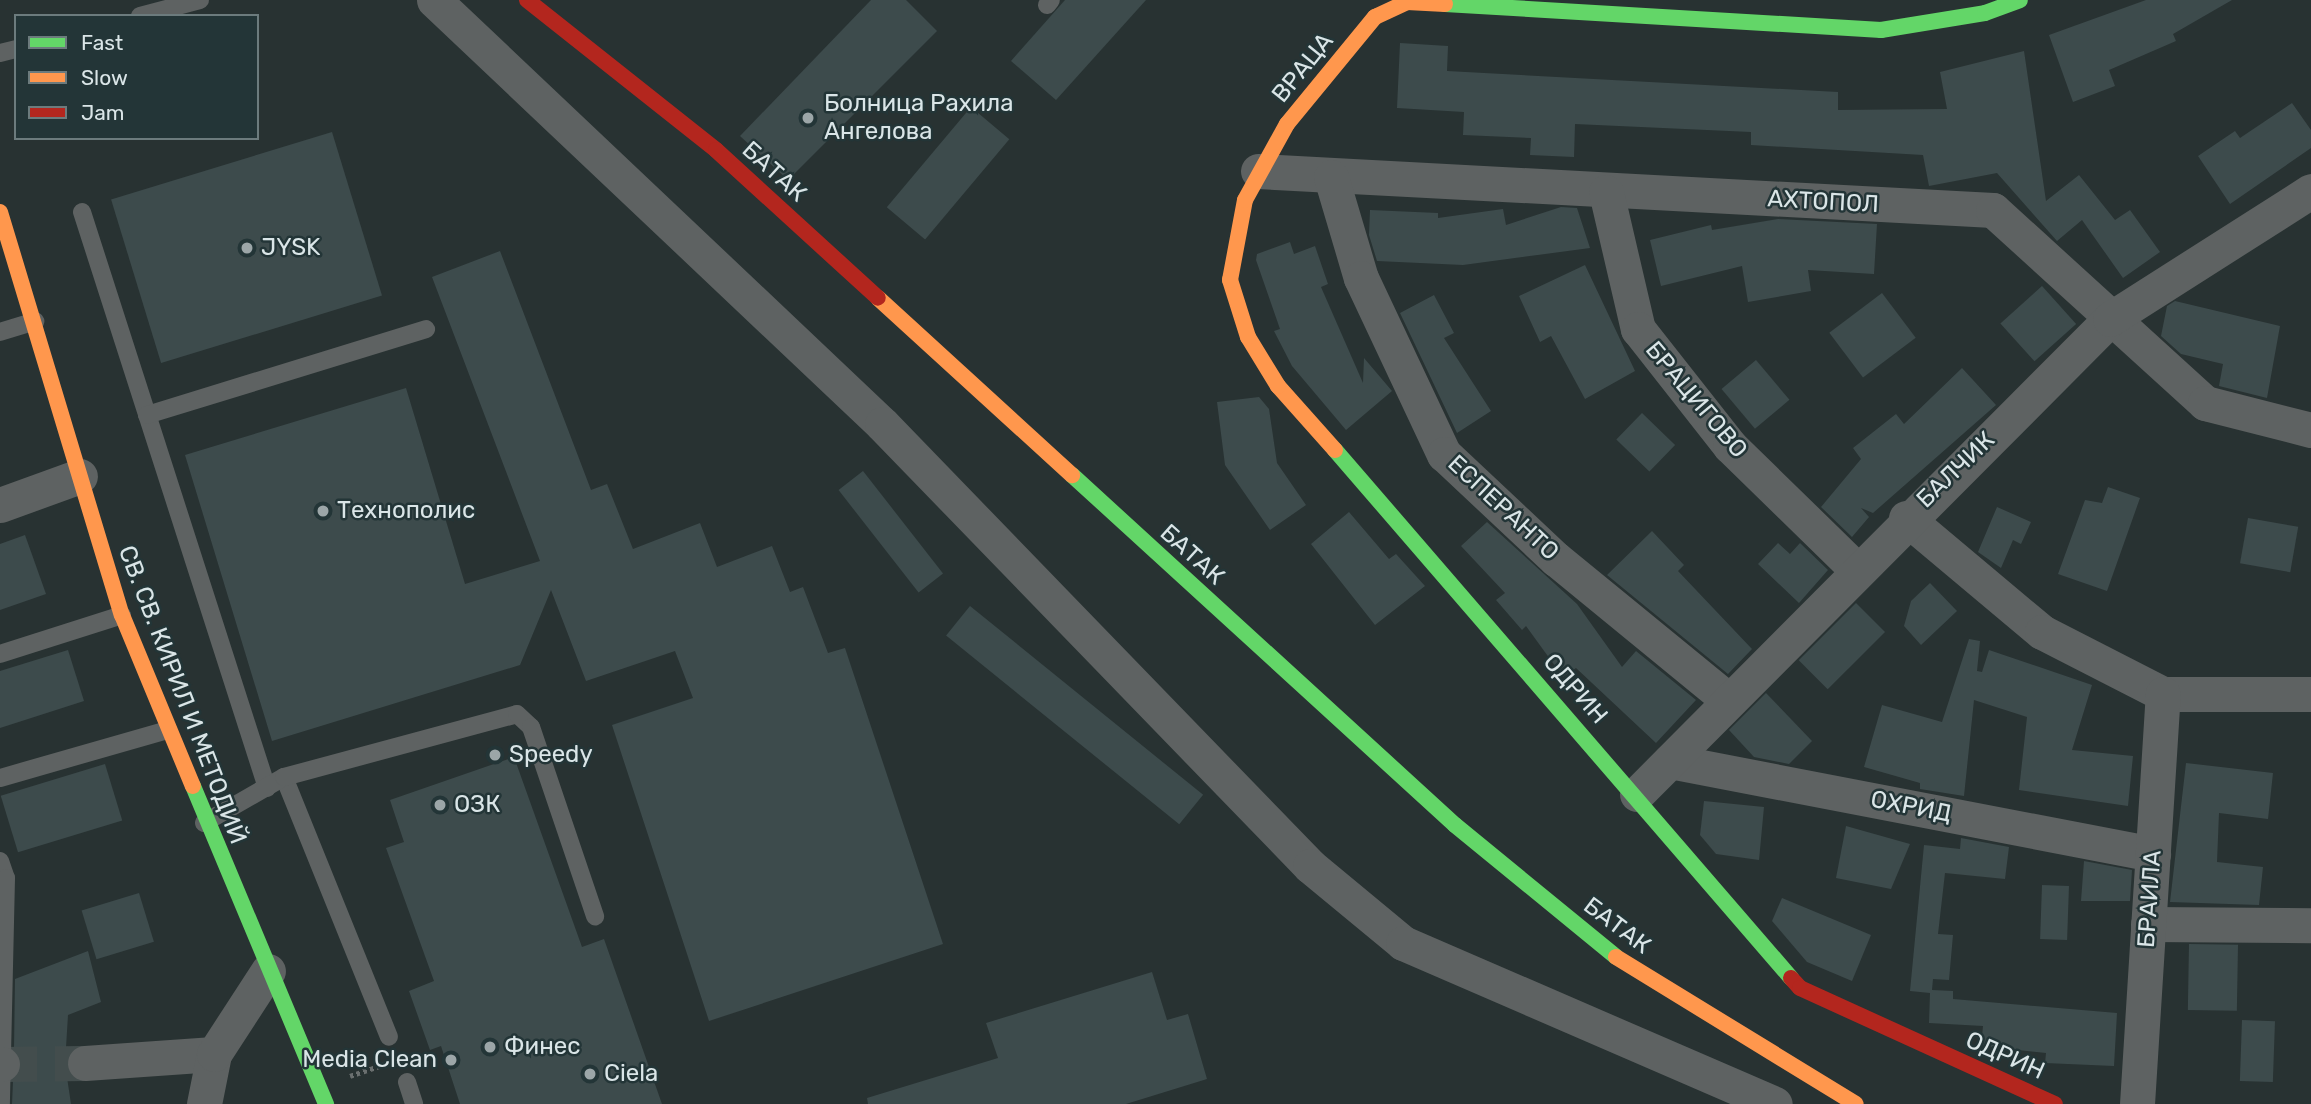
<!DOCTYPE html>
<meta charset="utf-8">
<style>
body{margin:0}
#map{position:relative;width:2311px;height:1104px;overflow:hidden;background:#283232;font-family:Rubik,sans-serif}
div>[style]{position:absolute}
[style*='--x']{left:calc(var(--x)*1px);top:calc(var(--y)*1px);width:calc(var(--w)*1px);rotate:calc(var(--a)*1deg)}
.building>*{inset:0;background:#3d4b4c;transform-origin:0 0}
.street-tunnel>*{height:35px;margin-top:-17.5px;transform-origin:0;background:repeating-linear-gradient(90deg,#434d4d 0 35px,transparent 0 53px)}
.path>*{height:4.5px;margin-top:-2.25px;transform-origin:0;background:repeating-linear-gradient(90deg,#6a6f6f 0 3.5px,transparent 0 7px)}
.lane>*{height:18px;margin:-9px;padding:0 9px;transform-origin:9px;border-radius:9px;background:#5e6262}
.street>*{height:35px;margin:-17.5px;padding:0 17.5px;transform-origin:17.5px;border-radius:17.5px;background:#5e6262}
.fast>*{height:16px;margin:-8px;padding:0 8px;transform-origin:8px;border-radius:8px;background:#63d668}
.slow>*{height:16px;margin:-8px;padding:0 8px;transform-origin:8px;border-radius:8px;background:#ff974d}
.jam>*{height:16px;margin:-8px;padding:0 8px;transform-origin:8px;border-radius:8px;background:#b3261e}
.dots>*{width:19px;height:19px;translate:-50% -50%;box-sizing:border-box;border:4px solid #233537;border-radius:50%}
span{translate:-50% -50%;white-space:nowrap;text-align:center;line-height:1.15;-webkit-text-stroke:5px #233537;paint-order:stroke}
.street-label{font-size:24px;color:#dae5e7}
.poi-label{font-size:24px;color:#dae5e7}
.left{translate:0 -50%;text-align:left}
.right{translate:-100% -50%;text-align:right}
.legend{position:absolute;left:14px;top:14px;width:245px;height:126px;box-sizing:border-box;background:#233537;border:2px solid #6c7b7d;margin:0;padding:9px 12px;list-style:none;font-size:21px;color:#dae5e7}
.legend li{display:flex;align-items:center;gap:14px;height:35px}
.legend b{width:35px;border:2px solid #6c7b7d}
</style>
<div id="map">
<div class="building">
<i style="clip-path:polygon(871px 0,906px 0,937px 31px,788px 180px,740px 136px)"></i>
<i style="clip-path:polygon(1065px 0,1146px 0,1056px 100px,1011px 61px)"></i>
<i style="clip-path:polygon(2146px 0,2232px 0,2173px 34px,2176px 41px,2109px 70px,2115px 86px,2073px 102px,2049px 35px)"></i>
<i style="clip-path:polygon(1400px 43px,1448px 46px,1447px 71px,1838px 92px,1838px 110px,1947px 109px,1940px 72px,2024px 51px,2046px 201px,2079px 175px,2115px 220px,2130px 210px,2160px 252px,2123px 278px,2082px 220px,2057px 241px,1997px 173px,1929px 186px,1923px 155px,1751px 145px,1751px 132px,1575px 124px,1574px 157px,1530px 155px,1531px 138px,1463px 135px,1464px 112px,1397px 108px)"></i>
<i style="clip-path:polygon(2292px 103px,2311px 130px,2311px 148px,2230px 204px,2198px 156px,2235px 131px,2240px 138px)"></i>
<i style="left:971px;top:107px;width:50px;height:131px;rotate:40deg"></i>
<i style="left:332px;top:132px;width:171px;height:231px;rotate:73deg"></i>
<i style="clip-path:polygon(1561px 207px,1577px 208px,1590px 248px,1463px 265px,1377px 261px,1369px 235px,1370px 210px,1438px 213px,1438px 218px,1503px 209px,1506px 225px)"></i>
<i style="clip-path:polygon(1778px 219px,1877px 224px,1874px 274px,1808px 270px,1811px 291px,1748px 302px,1742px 266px,1661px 286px,1650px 240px,1711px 225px,1712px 230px)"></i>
<i style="clip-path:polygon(1290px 242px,1294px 254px,1315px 246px,1328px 284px,1321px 287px,1363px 383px,1364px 358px,1392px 391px,1346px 430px,1292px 366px,1274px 331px,1280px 329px,1256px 260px,1257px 254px)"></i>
<i style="clip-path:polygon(500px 251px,591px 490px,607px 484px,633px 549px,700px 523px,717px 567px,772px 546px,790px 592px,803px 587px,828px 653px,845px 648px,943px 944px,709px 1021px,612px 725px,693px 698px,675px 651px,586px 681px,551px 590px,520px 665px,272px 741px,185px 455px,406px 388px,465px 584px,540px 561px,432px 277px)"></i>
<i style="clip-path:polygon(1585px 265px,1635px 371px,1585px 399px,1551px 336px,1540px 342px,1519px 296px)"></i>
<i style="left:2042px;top:286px;width:51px;height:56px;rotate:48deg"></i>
<i style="left:1882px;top:293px;width:56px;height:66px;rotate:53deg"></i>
<i style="clip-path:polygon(1434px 295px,1454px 333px,1444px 338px,1491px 411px,1457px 433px,1400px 313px)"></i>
<i style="clip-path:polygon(2175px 301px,2280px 326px,2267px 398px,2219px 386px,2223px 364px,2181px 354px,2161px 336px,2167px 306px)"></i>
<i style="left:1756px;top:360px;width:52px;height:45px;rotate:50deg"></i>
<i style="clip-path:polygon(1962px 368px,1996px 405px,1873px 513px,1861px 508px,1869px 517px,1852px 537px,1821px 507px,1861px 459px,1853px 448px,1896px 414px,1904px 424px)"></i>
<i style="clip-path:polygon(1259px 397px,1269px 409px,1277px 463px,1306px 505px,1270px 530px,1225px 465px,1217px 402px)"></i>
<i style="left:1642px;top:413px;width:46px;height:37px;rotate:44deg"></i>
<i style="left:863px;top:471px;width:130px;height:31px;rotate:52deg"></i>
<i style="clip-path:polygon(2108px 487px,2140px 498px,2107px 591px,2058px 574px,2085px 500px,2102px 503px)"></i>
<i style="clip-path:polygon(1997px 507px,2031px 522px,2021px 544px,2013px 540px,2001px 568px,1978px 552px)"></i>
<i style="clip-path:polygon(1349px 512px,1389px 559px,1396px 554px,1425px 586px,1375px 625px,1311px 544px)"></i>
<i style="left:2248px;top:518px;width:51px;height:46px;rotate:10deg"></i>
<i style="clip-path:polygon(1487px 522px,1577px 604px,1622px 667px,1636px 651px,1696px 700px,1656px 743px,1576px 668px,1563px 677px,1526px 626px,1522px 630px,1496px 600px,1505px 593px,1461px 546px)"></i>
<i style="clip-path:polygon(1652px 531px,1684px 565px,1678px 571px,1752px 649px,1728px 674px,1607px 575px)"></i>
<i style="clip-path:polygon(25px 535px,46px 594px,0 610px,0 544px)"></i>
<i style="clip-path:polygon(1778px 543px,1790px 554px,1800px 543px,1828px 570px,1799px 603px,1758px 564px)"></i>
<i style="clip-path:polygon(1930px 583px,1957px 611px,1921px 645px,1904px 626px,1911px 601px)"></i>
<i style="left:1856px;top:603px;width:41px;height:81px;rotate:45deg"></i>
<i style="left:970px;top:606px;width:300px;height:38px;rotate:39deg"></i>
<i style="clip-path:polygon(1969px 639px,1980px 641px,1977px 671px,1982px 672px,1989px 650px,2092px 685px,2072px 750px,2133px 756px,2128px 806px,2019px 790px,2027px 717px,1974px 700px,1964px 796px,1920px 789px,1920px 783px,1864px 767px,1882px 705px,1942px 722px)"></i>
<i style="clip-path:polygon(68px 650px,84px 701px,0 728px,0 671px)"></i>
<i style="clip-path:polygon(1766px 693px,1812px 741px,1789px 764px,1754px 757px,1729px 730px)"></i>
<i style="clip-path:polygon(514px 757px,582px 947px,604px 939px,662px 1104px,460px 1104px,441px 1046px,430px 1050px,409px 991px,434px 981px,386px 848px,404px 842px,390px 800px)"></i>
<i style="clip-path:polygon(2186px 763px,2273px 773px,2268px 819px,2219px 813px,2217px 862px,2263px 867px,2259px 905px,2170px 902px)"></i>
<i style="left:105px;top:764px;width:59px;height:109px;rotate:73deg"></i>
<i style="clip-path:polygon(1704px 801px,1764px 807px,1759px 860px,1716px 854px,1700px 835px)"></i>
<i style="clip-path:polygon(1846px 826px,1910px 844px,1891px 889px,1836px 878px)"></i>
<i style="clip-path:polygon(1961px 838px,2009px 847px,2005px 879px,1945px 873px,1938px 934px,1953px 935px,1949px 980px,1933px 979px,1932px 990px,1953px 991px,1953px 999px,2117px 1013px,2114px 1066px,2045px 1063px,2046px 1053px,1981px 1046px,1983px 1026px,1929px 1023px,1930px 993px,1910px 991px,1924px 845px,1960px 849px)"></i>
<i style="clip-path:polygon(2084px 861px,2132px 870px,2130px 901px,2081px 901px)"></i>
<i style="left:2042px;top:885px;width:27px;height:54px;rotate:2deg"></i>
<i style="left:139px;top:893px;width:51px;height:60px;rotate:73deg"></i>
<i style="clip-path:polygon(1782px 898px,1871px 935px,1852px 981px,1807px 962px,1772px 921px)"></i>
<i style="left:2189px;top:944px;width:49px;height:66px;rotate:1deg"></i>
<i style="clip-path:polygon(88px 951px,101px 1002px,68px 1015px,65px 1064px,71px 1104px,12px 1104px,13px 1081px,22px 1065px,14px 1048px,15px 979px)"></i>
<i style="clip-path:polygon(1152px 972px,1167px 1020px,1188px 1014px,1207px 1079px,1126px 1104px,868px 1104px,867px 1098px,998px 1058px,986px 1023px)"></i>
<i style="left:2242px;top:1020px;width:33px;height:61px;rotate:2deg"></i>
</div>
<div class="street-tunnel">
<i style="--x:2;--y:1064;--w:83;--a:-0.7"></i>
</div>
<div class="path">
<i style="--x:350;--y:1076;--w:43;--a:-18.9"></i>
</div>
<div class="lane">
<i style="--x:1047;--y:5;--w:6;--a:-51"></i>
<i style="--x:140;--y:16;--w:62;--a:-14.9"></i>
<i style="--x:0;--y:53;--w:16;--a:-14"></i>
<i style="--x:82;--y:212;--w:605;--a:72.19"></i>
<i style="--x:0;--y:332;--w:37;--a:-17"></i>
<i style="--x:147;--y:415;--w:292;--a:-17.1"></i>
<i style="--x:0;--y:654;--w:128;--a:-17.7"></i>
<i style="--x:284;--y:777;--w:280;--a:68"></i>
<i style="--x:0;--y:778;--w:174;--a:-16"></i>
<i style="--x:204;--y:823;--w:92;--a:-29.9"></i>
<i style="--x:284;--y:777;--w:241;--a:-15.1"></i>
<i style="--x:517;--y:714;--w:19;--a:43"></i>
<i style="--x:531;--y:727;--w:200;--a:71.3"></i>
<i style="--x:0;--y:861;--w:18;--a:71"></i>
<i style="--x:6;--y:878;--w:226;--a:91.3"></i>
<i style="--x:407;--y:1082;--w:23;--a:72"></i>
</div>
<div class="street">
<i style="--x:434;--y:0;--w:617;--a:43.42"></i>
<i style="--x:882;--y:424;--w:615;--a:45.92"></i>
<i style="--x:1310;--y:866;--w:121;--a:39.6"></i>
<i style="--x:1403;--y:943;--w:405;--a:23.4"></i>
<i style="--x:1258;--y:171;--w:736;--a:3.04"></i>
<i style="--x:1993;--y:210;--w:287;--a:42.3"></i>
<i style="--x:2205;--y:403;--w:109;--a:14.3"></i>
<i style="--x:1331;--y:177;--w:105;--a:73.5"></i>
<i style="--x:1361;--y:278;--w:195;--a:64.8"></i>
<i style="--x:1444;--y:454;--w:154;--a:43.2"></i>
<i style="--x:1556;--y:559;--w:222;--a:39.3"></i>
<i style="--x:1606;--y:192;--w:141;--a:76.9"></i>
<i style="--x:1638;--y:329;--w:149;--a:51.8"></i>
<i style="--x:1730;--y:446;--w:176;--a:44.3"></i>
<i style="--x:0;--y:505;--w:85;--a:-19.9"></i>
<i style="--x:1906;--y:518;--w:177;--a:40"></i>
<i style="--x:2042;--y:632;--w:136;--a:27.1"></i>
<i style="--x:2163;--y:694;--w:148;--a:0"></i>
<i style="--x:1670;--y:761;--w:492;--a:10.9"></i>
<i style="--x:1637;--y:794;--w:670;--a:-45.12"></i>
<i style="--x:2110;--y:319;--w:238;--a:-32.5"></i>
<i style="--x:2148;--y:924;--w:163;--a:0.4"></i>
<i style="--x:85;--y:1063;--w:129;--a:-4"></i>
<i style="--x:0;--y:1064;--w:2;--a:0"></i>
<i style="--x:204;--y:1104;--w:51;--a:-78.7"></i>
<i style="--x:214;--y:1054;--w:99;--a:-57"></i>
<i style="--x:2137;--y:1104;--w:411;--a:-86.4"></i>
</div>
<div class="fast">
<i style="--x:1445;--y:4;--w:437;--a:3.4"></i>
<i style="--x:1881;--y:30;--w:105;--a:-9.3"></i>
<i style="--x:1985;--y:13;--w:37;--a:-20"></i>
<i style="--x:1335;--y:450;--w:698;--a:49.18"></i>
<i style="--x:1072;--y:475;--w:519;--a:42.42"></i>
<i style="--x:1455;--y:825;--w:208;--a:39.3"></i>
<i style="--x:193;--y:786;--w:345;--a:67.3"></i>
</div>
<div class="slow">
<i style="--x:0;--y:212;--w:421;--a:73.2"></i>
<i style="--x:122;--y:615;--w:185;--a:67.5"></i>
<i style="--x:878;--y:298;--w:263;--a:42.4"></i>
<i style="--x:1335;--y:450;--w:86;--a:-131.7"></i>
<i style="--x:1278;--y:386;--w:57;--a:-121.5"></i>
<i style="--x:1248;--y:337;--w:60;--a:-107.5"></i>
<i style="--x:1230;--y:280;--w:81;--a:-79.4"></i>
<i style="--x:1245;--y:200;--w:87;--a:-61.1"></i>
<i style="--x:1287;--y:124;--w:139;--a:-50.6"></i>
<i style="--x:1375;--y:17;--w:35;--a:-25"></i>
<i style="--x:1407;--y:2;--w:38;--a:3"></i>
<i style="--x:1616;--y:957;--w:281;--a:31.5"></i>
</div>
<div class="jam">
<i style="--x:527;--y:0;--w:241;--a:38.4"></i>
<i style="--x:716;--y:150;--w:219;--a:42.4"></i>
<i style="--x:1791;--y:978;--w:13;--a:48"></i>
<i style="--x:1800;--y:988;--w:280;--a:24.5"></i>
</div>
<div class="dots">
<i style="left:808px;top:118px;background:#9ca6a8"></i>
<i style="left:247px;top:248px;background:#9ca6a8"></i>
<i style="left:323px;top:511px;background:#9ca6a8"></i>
<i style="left:495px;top:755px;background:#9ca6a8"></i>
<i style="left:440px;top:805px;background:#9ca6a8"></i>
<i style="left:490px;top:1047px;background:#9ca6a8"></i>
<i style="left:451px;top:1060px;background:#9ca6a8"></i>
<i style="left:590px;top:1074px;background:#9ca6a8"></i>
</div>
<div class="street-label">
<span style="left:1303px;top:68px;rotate:-51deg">ВРАЦА</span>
<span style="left:774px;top:172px;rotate:42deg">БАТАК</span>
<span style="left:1823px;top:202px;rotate:3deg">АХТОПОЛ</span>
<span style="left:1696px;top:400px;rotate:50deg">БРАЦИГОВО</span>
<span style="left:1956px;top:470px;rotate:-44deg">БАЛЧИК</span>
<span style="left:1503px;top:508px;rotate:43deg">ЕСПЕРАНТО</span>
<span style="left:1192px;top:555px;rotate:42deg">БАТАК</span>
<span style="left:1575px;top:689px;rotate:49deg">ОДРИН</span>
<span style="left:182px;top:695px;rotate:69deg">СВ. СВ. КИРИЛ И МЕТОДИЙ</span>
<span style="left:1911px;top:807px;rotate:11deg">ОХРИД</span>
<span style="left:2150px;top:899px;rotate:-86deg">БРАИЛА</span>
<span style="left:1617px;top:926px;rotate:37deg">БАТАК</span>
<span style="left:2005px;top:1056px;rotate:24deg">ОДРИН</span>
</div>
<div class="poi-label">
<span class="left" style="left:824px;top:118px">Болница Рахила<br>Ангелова</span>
<span class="left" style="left:261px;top:248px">JYSK</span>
<span class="left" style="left:337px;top:511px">Технополис</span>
<span class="left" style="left:509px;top:755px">Speedy</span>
<span class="left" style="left:454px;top:805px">ОЗК</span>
<span class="left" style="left:504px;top:1047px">Финес</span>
<span class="right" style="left:437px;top:1060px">Media Clean</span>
<span class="left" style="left:604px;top:1074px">Ciela</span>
</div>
<ul class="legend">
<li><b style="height:9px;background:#63d668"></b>Fast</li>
<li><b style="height:9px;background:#ff974d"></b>Slow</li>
<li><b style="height:9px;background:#b3261e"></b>Jam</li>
</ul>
</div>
